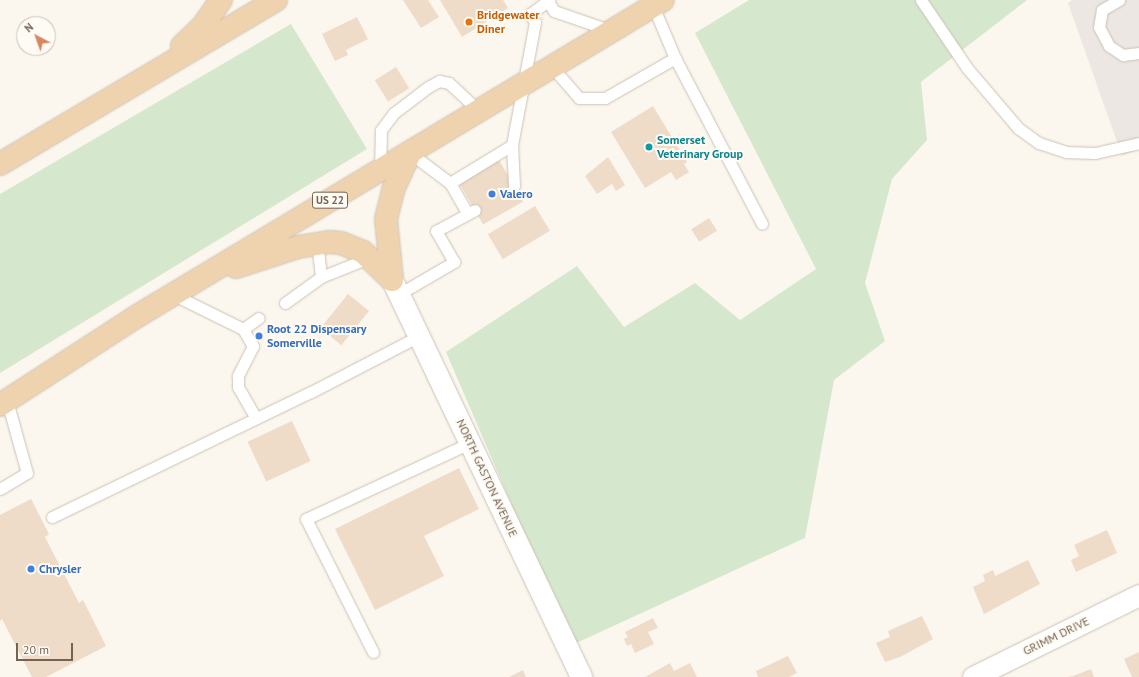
<!DOCTYPE html>
<style>
body{margin:0}
#map{position:relative;width:1139px;height:677px;overflow:hidden;background:#fbf7ee;font-family:"PT Sans",sans-serif}
div>[style]{position:absolute}
[style*='--x']{left:calc(var(--x)*1px);top:calc(var(--y)*1px);width:calc(var(--w)*1px);rotate:calc(var(--a)*1deg)}
.industrial>*{inset:0;background:#ece7e2}
.green>*{inset:0;background:#d5e8cd}
.building>*{inset:0;background:#eedbc8;transform-origin:0 0}
.roads{filter:drop-shadow(0 0 1px #cdc1b4) drop-shadow(0 0 1px #cdc1b4)}
.service>*{height:11px;margin:-5.5px;padding:0 5.5px;transform-origin:5.5px;border-radius:5.5px;background:#fff}
.minor>*{height:21px;margin:-10.5px;padding:0 10.5px;transform-origin:10.5px;border-radius:10.5px;background:#fff}
.trunk>*{height:22px;margin:-11px;padding:0 11px;transform-origin:11px;border-radius:11px;background:#efd2ae}
.dots>*{width:11px;height:11px;translate:-50% -50%;box-sizing:border-box;border:2px solid #fefbf4;border-radius:50%}
span{translate:-50% -50%;white-space:nowrap;text-align:center;line-height:1.15;-webkit-text-stroke:4px #fefbf4;paint-order:stroke}
.shield-label span{padding:1px 3px;background:#fefbf4;border:1px solid;border-radius:3px;-webkit-text-stroke-width:0}
.shield-label{font-size:11px;color:#756252;font-weight:700}
.food-label{font-size:12px;color:#c56008;font-weight:700}
.left{translate:0 -50%;text-align:left}
.culture-label{font-size:12px;color:#0d838f;font-weight:700}
.shop-label{font-size:12px;color:#366cbe;font-weight:700}
.street-label{font-size:12px;color:#756252}
.north{position:absolute;left:16px;top:16px;width:40px;height:40px;box-sizing:border-box;background:#fefbf4;border:1px solid #c7beb3;border-radius:50%;rotate:319deg;font-size:11px;font-weight:700;line-height:16px;text-align:center;color:#756252}
.north::after{content:'';display:block;margin:auto;width:14px;height:18px;background:#d68762;clip-path:polygon(50% 0,100% 100%,50% 72%,0 100%)}
.scale{position:absolute;left:16px;top:643px;width:57px;height:18px;box-sizing:border-box;border:2px solid #756252;border-top:0;padding-left:5px;font-size:12px;line-height:14px;white-space:nowrap;color:#756252;-webkit-text-stroke:3px #fefbf4;paint-order:stroke}
</style>
<div id="map">
<div class="industrial">
<i style="clip-path:polygon(1072px 0,1139px 0,1139px 149px,1122px 156px,1068px 3px)"></i>
</div>
<div class="green">
<i style="clip-path:polygon(749px 0,1027px 0,921px 82px,927px 140px,892px 179px,865px 283px,885px 341px,834px 380px,805px 538px,572px 645px,446px 352px,577px 266px,624px 327px,695px 283px,740px 320px,816px 269px,695px 33px)"></i>
<i style="clip-path:polygon(291px 24px,367px 149px,0 373px,0 194px)"></i>
</div>
<div class="building">
<i style="clip-path:polygon(403px 0,428px 0,439px 17px,421px 28px)"></i>
<i style="clip-path:polygon(440px 0,503px 0,508px 8px,462px 37px)"></i>
<i style="clip-path:polygon(357px 17px,368px 39px,346px 50px,348px 55px,335px 61px,322px 34px)"></i>
<i style="left:396px;top:67px;width:25px;height:25px;rotate:58deg"></i>
<i style="clip-path:polygon(653px 106px,687px 162px,684px 164px,689px 172px,676px 180px,671px 172px,645px 188px,611px 132px)"></i>
<i style="clip-path:polygon(608px 157px,625px 185px,616px 191px,612px 184px,597px 194px,585px 176px)"></i>
<i style="left:499px;top:160px;width:48px;height:46px;rotate:60deg"></i>
<i style="left:535px;top:206px;width:29px;height:55px;rotate:59deg"></i>
<i style="left:709px;top:218px;width:15px;height:21px;rotate:58deg"></i>
<i style="left:348px;top:294px;width:27px;height:44px;rotate:39deg"></i>
<i style="left:292px;top:421px;width:44px;height:49px;rotate:65deg"></i>
<i style="clip-path:polygon(459px 468px,479px 509px,424px 536px,444px 576px,375px 610px,335px 529px)"></i>
<i style="clip-path:polygon(31px 499px,49px 534px,45px 537px,79px 603px,83px 600px,106px 646px,46px 677px,32px 677px,2px 619px,0 621px,0 515px)"></i>
<i style="clip-path:polygon(1107px 530px,1117px 553px,1076px 572px,1071px 560px,1079px 556px,1074px 545px)"></i>
<i style="clip-path:polygon(1028px 560px,1040px 584px,984px 614px,973px 587px,985px 581px,983px 575px,993px 570px,995px 576px)"></i>
<i style="clip-path:polygon(922px 616px,933px 639px,900px 657px,885px 662px,876px 643px,890px 637px,888px 631px)"></i>
<i style="clip-path:polygon(653px 618px,658px 628px,648px 632px,654px 644px,635px 653px,631px 644px,627px 646px,624px 639px,628px 637px,625px 632px)"></i>
<i style="clip-path:polygon(1139px 652px,1139px 677px,1132px 677px,1124px 659px)"></i>
<i style="clip-path:polygon(788px 656px,797px 673px,789px 677px,758px 677px,756px 671px)"></i>
<i style="clip-path:polygon(670px 663px,674px 671px,690px 663px,697px 677px,645px 677px)"></i>
<i style="clip-path:polygon(1091px 669px,1094px 677px,1067px 677px,1073px 676px)"></i>
<i style="clip-path:polygon(523px 670px,526px 677px,509px 677px)"></i>
</div>
<div class="roads">
<div class="service">
<i style="--x:921;--y:0;--w:82;--a:55.9"></i>
<i style="--x:967;--y:68;--w:79;--a:49.6"></i>
<i style="--x:1018;--y:128;--w:26;--a:36"></i>
<i style="--x:1039;--y:143;--w:28;--a:18"></i>
<i style="--x:1066;--y:152;--w:29;--a:2"></i>
<i style="--x:1095;--y:153;--w:45;--a:-12.8"></i>
<i style="--x:1119;--y:0;--w:20;--a:150"></i>
<i style="--x:1102;--y:10;--w:17;--a:100"></i>
<i style="--x:1099;--y:27;--w:21;--a:62"></i>
<i style="--x:1109;--y:46;--w:17;--a:33"></i>
<i style="--x:1123;--y:55;--w:16;--a:-7"></i>
<i style="--x:549;--y:3;--w:9;--a:58"></i>
<i style="--x:554;--y:11;--w:61;--a:19"></i>
<i style="--x:675;--y:58;--w:187;--a:62.3"></i>
<i style="--x:552;--y:67;--w:41;--a:48.9"></i>
<i style="--x:579;--y:98;--w:26;--a:0"></i>
<i style="--x:605;--y:98;--w:81;--a:-29.7"></i>
<i style="--x:675;--y:58;--w:56;--a:-112.9"></i>
<i style="--x:512;--y:145;--w:41;--a:87.2"></i>
<i style="--x:410;--y:153;--w:50;--a:36.9"></i>
<i style="--x:450;--y:183;--w:73;--a:-31.5"></i>
<i style="--x:512;--y:145;--w:125;--a:-79.4"></i>
<i style="--x:535;--y:22;--w:9;--a:-122"></i>
<i style="--x:530;--y:14;--w:24;--a:-36"></i>
<i style="--x:380;--y:170;--w:40;--a:-88.6"></i>
<i style="--x:381;--y:130;--w:21;--a:-53"></i>
<i style="--x:394;--y:113;--w:43;--a:-37.4"></i>
<i style="--x:428;--y:87;--w:13;--a:-29"></i>
<i style="--x:439;--y:81;--w:10;--a:11"></i>
<i style="--x:449;--y:83;--w:41;--a:43"></i>
<i style="--x:450;--y:183;--w:34;--a:60"></i>
<i style="--x:317;--y:243;--w:34;--a:83"></i>
<i style="--x:399;--y:294;--w:64;--a:-30.2"></i>
<i style="--x:454;--y:262;--w:36;--a:-120"></i>
<i style="--x:436;--y:231;--w:44;--a:-28.3"></i>
<i style="--x:174;--y:295;--w:77;--a:26.2"></i>
<i style="--x:243;--y:329;--w:20;--a:60"></i>
<i style="--x:253;--y:346;--w:34;--a:117"></i>
<i style="--x:238;--y:376;--w:11;--a:90"></i>
<i style="--x:238;--y:387;--w:36;--a:60"></i>
<i style="--x:285;--y:303;--w:44;--a:-35.8"></i>
<i style="--x:321;--y:277;--w:54;--a:-21.8"></i>
<i style="--x:243;--y:329;--w:19;--a:-35"></i>
<i style="--x:0;--y:489;--w:31;--a:-31"></i>
<i style="--x:27;--y:473;--w:75;--a:-105.5"></i>
<i style="--x:52;--y:517;--w:288;--a:-25.8"></i>
<i style="--x:311;--y:392;--w:122;--a:-27.4"></i>
<i style="--x:373;--y:652;--w:149;--a:-116.7"></i>
<i style="--x:306;--y:519;--w:181;--a:-24.9"></i>
</div>
<div class="minor">
<i style="--x:392;--y:280;--w:440;--a:64.5"></i>
<i style="--x:973;--y:677;--w:185;--a:-26.3"></i>
</div>
<div class="trunk">
<i style="--x:182;--y:46;--w:28;--a:-44"></i>
<i style="--x:202;--y:27;--w:33;--a:-55"></i>
<i style="--x:0;--y:164;--w:321;--a:-30.7"></i>
<i style="--x:236;--y:267;--w:65;--a:-17.9"></i>
<i style="--x:298;--y:247;--w:31;--a:-9"></i>
<i style="--x:329;--y:242;--w:12;--a:5"></i>
<i style="--x:341;--y:243;--w:24;--a:22"></i>
<i style="--x:363;--y:252;--w:40;--a:44"></i>
<i style="--x:392;--y:280;--w:61;--a:-95.6"></i>
<i style="--x:386;--y:219;--w:30;--a:-76"></i>
<i style="--x:393;--y:190;--w:41;--a:-65.3"></i>
<i style="--x:0;--y:405;--w:166;--a:-32.9"></i>
<i style="--x:139;--y:315;--w:611;--a:-31.01"></i>
</div>
</div>
<div class="dots">
<i style="left:469px;top:22px;background:#e8710a"></i>
<i style="left:649px;top:147px;background:#0f9aa8"></i>
<i style="left:492px;top:194px;background:#3f7fe0"></i>
<i style="left:259px;top:336px;background:#3f7fe0"></i>
<i style="left:31px;top:569px;background:#3f7fe0"></i>
</div>
<div class="shield-label">
<span style="left:330px;top:200px">US 22</span>
</div>
<div class="food-label">
<span class="left" style="left:477px;top:22px">Bridgewater<br>Diner</span>
</div>
<div class="culture-label">
<span class="left" style="left:657px;top:147px">Somerset<br>Veterinary Group</span>
</div>
<div class="shop-label">
<span class="left" style="left:500px;top:194px">Valero</span>
<span class="left" style="left:267px;top:336px">Root 22 Dispensary<br>Somerville</span>
<span class="left" style="left:39px;top:569px">Chrysler</span>
</div>
<div class="street-label">
<span style="left:487px;top:478px;rotate:65deg">NORTH GASTON AVENUE</span>
<span style="left:1056px;top:636px;rotate:-26deg">GRIMM DRIVE</span>
</div>
<div class="north">N</div>
<div class="scale">20 m</div>
</div>
